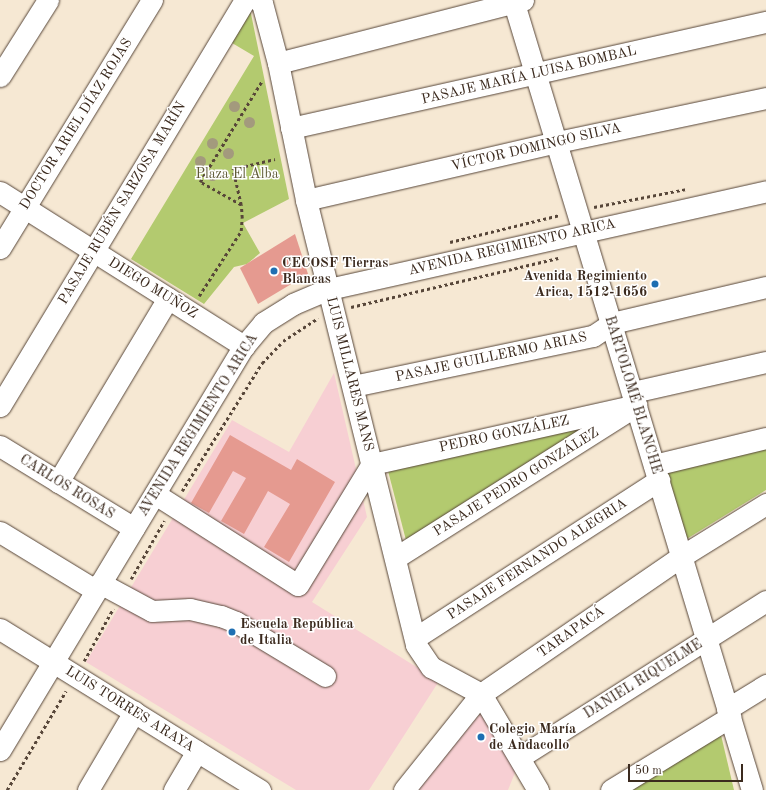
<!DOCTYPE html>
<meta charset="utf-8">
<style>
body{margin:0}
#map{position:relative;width:766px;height:790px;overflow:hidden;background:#f6e8d3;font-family:"Old Standard TT",serif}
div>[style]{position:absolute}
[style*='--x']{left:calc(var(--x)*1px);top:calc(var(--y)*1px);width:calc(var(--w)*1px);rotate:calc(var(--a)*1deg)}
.built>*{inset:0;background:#f7cfd3}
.green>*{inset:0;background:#b3ca6f}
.building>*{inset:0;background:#e59a90}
.path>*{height:2.5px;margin-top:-1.25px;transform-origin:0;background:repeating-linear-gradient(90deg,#574639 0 3px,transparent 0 6px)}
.roads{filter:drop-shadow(0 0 1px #574639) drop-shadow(0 0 1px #574639)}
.minor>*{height:21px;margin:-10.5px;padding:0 10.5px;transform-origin:10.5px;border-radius:10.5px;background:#fff}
.trees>*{width:11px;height:11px;margin:-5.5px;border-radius:50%;background:#a39a7d}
.dots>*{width:11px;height:11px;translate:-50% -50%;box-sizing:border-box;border:2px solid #fff;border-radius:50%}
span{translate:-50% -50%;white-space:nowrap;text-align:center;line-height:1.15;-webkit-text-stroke:3px #fff;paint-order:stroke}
.street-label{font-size:14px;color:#3b2a1e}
.park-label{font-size:14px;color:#5f5a36}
.poi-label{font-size:14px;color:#3b2a1e;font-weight:700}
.left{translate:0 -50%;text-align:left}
.right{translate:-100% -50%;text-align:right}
.scale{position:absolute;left:628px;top:764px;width:115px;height:18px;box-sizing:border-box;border:2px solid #3b2a1e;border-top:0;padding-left:5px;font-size:12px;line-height:14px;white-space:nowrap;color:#3b2a1e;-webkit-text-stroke:3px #fff;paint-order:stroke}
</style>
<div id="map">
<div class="built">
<i style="clip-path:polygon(334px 373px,367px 517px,312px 602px,439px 681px,369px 790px,296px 790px,86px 662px,232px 420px,289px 452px)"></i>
<i style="clip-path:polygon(484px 709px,518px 765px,508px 790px,416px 790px)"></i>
</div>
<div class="green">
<i style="clip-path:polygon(249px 4px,289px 199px,243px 223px,260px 253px,247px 264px,234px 267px,204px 304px,131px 259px,254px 56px,227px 40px)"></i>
<i style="clip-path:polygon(611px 415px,407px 544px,387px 467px)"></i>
<i style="clip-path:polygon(766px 445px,766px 490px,685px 540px,663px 471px)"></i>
<i style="clip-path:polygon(721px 735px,734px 790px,632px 790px)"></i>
</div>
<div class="building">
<i style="clip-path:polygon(295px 234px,308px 274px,258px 304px,240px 268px)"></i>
<i style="clip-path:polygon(230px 435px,291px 470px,297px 459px,335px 482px,289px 562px,264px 547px,290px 504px,268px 491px,244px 534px,221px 521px,246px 478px,233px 471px,209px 513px,191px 503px)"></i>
</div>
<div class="path">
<i style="--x:241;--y:205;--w:37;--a:-103"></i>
<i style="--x:233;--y:169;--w:43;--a:-13.4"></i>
<i style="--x:594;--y:207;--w:95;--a:-11"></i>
<i style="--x:450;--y:242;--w:113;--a:-13.8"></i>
<i style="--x:199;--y:296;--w:77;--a:-57.1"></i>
<i style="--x:241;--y:231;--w:13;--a:-86"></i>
<i style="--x:242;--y:218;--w:13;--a:-94"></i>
<i style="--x:241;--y:205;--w:47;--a:-150.7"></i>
<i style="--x:200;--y:182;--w:119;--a:-58.5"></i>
<i style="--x:351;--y:307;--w:213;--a:-13.3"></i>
<i style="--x:182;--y:491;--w:151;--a:-58"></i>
<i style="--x:262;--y:363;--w:30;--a:-46"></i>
<i style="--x:283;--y:341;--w:42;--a:-33.3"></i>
<i style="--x:131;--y:579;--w:67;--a:-60.4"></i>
<i style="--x:84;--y:661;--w:60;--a:-60.9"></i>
<i style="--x:7;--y:790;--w:115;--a:-59.2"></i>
</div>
<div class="roads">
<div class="minor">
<i style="--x:258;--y:0;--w:5;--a:37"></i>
<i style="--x:262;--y:3;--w:62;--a:75.1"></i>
<i style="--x:278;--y:63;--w:140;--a:78.4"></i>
<i style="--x:306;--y:200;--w:458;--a:76.1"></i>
<i style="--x:416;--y:645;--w:27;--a:56"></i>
<i style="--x:431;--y:667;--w:57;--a:28.4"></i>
<i style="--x:481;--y:694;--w:112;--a:59.3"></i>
<i style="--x:513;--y:0;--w:825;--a:73.17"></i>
<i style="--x:278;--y:63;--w:253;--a:-14.4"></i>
<i style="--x:0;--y:76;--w:90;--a:-57.7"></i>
<i style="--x:291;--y:128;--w:487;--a:-12.6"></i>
<i style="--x:0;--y:192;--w:289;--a:32.3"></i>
<i style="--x:306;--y:200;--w:258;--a:-13"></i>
<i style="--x:557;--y:142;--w:214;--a:-11.9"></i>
<i style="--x:0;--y:248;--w:291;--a:-58.5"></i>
<i style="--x:353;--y:386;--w:245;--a:-11.8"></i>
<i style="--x:593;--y:336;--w:23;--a:-34"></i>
<i style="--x:612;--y:323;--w:158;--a:-13.2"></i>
<i style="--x:633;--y:392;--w:136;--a:-12.7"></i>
<i style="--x:0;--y:406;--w:474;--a:-58.9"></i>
<i style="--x:0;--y:446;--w:157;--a:31.5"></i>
<i style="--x:654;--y:465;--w:115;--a:-13.6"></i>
<i style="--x:58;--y:482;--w:214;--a:-59.1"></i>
<i style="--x:155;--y:494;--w:169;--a:32.5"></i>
<i style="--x:298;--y:585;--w:142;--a:-58.6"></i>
<i style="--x:372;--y:464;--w:271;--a:-12.6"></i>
<i style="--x:0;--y:532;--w:111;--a:31.4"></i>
<i style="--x:395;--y:558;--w:271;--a:-32.3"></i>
<i style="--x:100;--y:583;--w:59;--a:28.3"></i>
<i style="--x:152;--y:611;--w:38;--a:-3"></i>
<i style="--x:190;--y:609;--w:32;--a:13"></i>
<i style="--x:221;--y:616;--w:16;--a:22"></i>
<i style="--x:236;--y:622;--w:104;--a:31.2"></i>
<i style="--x:0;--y:629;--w:306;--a:31.8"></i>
<i style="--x:415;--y:638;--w:291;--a:-32.9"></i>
<i style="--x:727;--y:709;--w:46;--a:-31.6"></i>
<i style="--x:0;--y:750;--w:472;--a:-58.9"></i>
<i style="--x:244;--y:346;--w:30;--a:-50"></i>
<i style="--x:263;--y:323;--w:36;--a:-32"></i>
<i style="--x:293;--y:304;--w:39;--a:-23"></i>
<i style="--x:329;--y:289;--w:448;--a:-12.6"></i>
<i style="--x:520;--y:757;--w:291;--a:-32.4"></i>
<i style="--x:88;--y:790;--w:91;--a:-59.5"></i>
<i style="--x:174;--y:790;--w:45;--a:-59.5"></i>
<i style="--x:404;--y:790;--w:123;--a:-51.3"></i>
<i style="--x:481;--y:694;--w:244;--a:-34.5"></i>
<i style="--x:682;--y:556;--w:99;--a:-31.8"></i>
<i style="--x:611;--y:790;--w:140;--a:-31.5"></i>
</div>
</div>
<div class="trees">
<i style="left:234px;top:106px"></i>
<i style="left:249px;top:122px"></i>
<i style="left:212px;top:143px"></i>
<i style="left:228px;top:153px"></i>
<i style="left:200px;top:161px"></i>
<i style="left:212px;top:175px"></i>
</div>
<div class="dots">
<i style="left:274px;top:271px;background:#1f6fb2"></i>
<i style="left:655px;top:284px;background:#1f6fb2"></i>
<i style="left:232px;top:632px;background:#1f6fb2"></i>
<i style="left:481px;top:737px;background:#1f6fb2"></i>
</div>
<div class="street-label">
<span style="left:529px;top:75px;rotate:-13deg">PASAJE MARÍA LUISA BOMBAL</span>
<span style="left:76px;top:124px;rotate:-58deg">DOCTOR ARIEL DÍAZ ROJAS</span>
<span style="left:536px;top:147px;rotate:-13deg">VÍCTOR DOMINGO SILVA</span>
<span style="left:122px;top:203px;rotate:-59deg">PASAJE RUBÉN SARZOSA MARÍN</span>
<span style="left:512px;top:247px;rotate:-13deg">AVENIDA REGIMIENTO ARICA</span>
<span style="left:153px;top:288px;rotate:32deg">DIEGO MUÑOZ</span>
<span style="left:491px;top:357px;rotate:-12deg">PASAJE GUILLERMO ARIAS</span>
<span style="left:350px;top:374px;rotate:76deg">LUIS MILLARES MANS</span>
<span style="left:633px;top:395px;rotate:73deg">BARTOLOMÉ BLANCHE</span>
<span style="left:198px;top:425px;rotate:-58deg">AVENIDA REGIMIENTO ARICA</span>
<span style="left:504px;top:434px;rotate:-12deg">PEDRO GONZÁLEZ</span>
<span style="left:516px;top:482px;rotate:-32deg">PASAJE PEDRO GONZÁLEZ</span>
<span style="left:67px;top:487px;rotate:32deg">CARLOS ROSAS</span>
<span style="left:537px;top:559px;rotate:-33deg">PASAJE FERNANDO ALEGRIA</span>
<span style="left:571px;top:632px;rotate:-35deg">TARAPACÁ</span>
<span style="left:643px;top:679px;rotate:-32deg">DANIEL RIQUELME</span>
<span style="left:130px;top:709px;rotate:32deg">LUIS TORRES ARAYA</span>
</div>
<div class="park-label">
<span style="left:237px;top:174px">Plaza El Alba</span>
</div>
<div class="poi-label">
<span class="left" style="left:282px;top:271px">CECOSF Tierras<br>Blancas</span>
<span class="right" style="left:647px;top:284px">Avenida Regimiento<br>Arica, 1512-1656</span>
<span class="left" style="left:240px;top:632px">Escuela República<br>de Italia</span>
<span class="left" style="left:489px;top:737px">Colegio María<br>de Andacollo</span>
</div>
<div class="scale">50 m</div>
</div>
